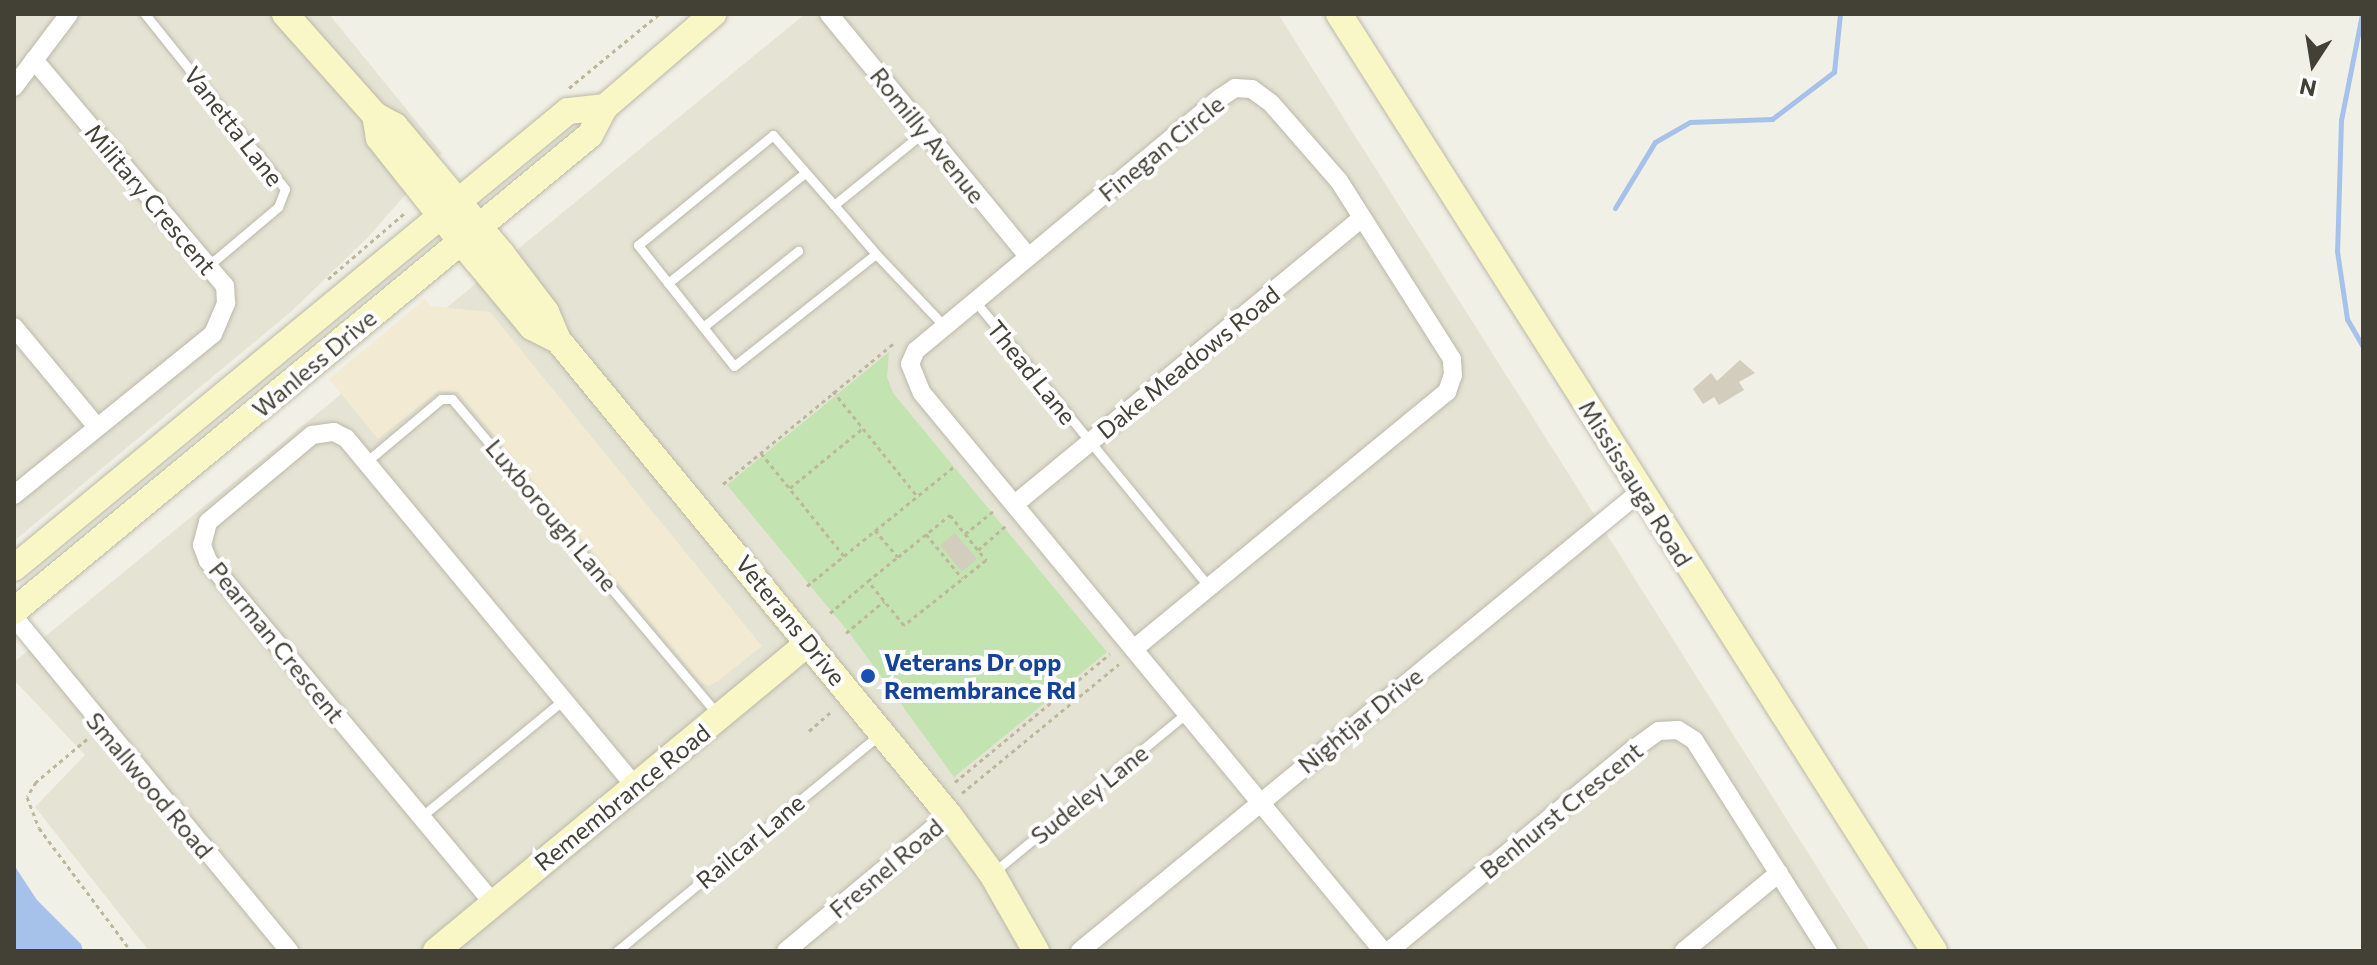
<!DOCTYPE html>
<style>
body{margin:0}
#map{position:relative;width:2377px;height:965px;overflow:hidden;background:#f1f0e6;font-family:Commissioner,sans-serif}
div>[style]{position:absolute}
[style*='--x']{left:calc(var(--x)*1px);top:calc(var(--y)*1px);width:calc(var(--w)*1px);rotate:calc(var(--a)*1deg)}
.residential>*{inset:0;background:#e5e3d4}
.commercial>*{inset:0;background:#f2ead2}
.green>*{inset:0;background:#c3e3b1}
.water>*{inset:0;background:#a6c2ea}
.stream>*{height:5px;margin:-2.5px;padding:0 2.5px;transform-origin:2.5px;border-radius:2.5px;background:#a6c2ea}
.building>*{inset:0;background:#d2cdbc;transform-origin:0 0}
.path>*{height:3px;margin-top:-1.5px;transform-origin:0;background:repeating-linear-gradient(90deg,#bdb79b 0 4px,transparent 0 8px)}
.roads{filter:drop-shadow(0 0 2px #bcb9a9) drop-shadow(0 0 2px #bcb9a9)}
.lane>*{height:9px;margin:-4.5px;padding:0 4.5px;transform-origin:4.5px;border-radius:4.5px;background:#fff}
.street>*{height:18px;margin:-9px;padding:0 9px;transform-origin:9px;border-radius:9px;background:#fff}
.secondary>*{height:26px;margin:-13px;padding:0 13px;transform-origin:13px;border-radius:13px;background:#faf7c7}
.dots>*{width:22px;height:22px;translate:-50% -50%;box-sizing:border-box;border:4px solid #fff;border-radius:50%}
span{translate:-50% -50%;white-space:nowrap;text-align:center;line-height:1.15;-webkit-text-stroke:8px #fff;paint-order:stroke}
.street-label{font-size:24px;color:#434035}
.transit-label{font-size:24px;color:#164399;font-weight:700}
.left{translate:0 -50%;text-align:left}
.frame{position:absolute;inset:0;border:16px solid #434035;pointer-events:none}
.north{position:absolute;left:2273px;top:24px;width:80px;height:80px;-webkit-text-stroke:6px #fff;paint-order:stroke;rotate:192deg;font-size:22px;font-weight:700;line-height:32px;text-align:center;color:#434035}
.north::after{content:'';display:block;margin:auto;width:28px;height:36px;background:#434035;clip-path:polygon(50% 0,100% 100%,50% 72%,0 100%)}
</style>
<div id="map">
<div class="residential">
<i style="clip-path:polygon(14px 14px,329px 14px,442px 153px,369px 236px,292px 311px,14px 541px)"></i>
<i style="clip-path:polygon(805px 14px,1278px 14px,1870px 951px,149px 951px,35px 807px,85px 755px,14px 680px,14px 662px)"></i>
</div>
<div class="commercial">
<i style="clip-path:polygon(425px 299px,430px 306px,490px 312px,762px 646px,718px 681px,709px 686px,701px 682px,458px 392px,438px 391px,378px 439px,329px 379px)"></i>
</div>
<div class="green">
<i style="clip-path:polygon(889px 352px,887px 377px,893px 393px,1107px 652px,954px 777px,851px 635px,727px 485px)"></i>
</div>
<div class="water">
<i style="clip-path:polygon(14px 865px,37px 900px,81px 944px,83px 951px,14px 951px)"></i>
</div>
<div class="stream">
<i style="--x:2362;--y:14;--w:108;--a:101.2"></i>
<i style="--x:2341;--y:120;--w:131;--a:91.7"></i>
<i style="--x:2337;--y:251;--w:69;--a:81.6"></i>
<i style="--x:2347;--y:319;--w:32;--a:60"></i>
<i style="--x:1615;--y:208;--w:77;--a:-58.8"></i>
<i style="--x:1655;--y:142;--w:40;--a:-29.7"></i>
<i style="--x:1690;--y:122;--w:82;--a:-2.1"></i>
<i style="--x:1772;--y:119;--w:78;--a:-37.2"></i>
<i style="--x:1834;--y:72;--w:58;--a:-84.1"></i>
</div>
<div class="building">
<i style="clip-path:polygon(1740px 360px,1755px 373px,1739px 382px,1744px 390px,1719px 405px,1714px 397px,1703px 404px,1693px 389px,1711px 373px,1717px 381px)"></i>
<i style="left:955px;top:533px;width:34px;height:19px;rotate:50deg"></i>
</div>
<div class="path">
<i style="--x:569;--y:88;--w:117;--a:-39.4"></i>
<i style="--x:328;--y:279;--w:104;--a:-40.7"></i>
<i style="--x:833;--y:391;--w:134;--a:51.3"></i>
<i style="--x:761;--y:453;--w:132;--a:51.1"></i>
<i style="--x:723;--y:484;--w:223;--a:-39.5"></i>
<i style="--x:790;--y:488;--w:94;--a:-39.4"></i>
<i style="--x:875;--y:530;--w:35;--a:50"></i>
<i style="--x:926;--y:534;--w:57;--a:50.7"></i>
<i style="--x:965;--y:534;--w:36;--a:-39"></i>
<i style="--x:978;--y:550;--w:37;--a:-41"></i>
<i style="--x:807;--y:586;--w:192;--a:-39.1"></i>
<i style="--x:830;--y:613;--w:50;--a:-40.1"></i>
<i style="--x:868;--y:581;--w:38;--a:-39"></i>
<i style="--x:898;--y:557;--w:67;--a:-38.9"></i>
<i style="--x:950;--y:515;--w:58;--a:51.3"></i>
<i style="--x:986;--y:560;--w:105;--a:141.6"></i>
<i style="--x:904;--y:625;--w:57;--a:-129.3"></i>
<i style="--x:846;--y:633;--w:50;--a:-40.1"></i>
<i style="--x:809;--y:731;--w:28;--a:-41"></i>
<i style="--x:87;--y:739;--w:67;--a:139.9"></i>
<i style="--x:36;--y:782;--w:17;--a:121"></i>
<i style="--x:27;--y:797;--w:33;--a:69"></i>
<i style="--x:39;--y:828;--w:154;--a:53.2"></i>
<i style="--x:955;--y:782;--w:201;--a:-39.6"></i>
<i style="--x:962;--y:793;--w:203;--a:-39.4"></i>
</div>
<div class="roads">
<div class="lane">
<i style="--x:145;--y:14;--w:224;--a:51.3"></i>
<i style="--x:285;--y:189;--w:19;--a:111"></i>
<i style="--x:278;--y:207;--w:92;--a:139.9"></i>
<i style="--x:834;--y:205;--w:93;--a:-131.1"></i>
<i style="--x:773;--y:135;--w:174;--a:140.8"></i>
<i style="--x:638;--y:245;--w:154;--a:51.6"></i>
<i style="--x:734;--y:366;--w:181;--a:-38.3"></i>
<i style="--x:876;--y:254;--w:65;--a:-130.6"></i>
<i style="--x:834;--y:205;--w:117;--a:-39.1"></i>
<i style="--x:876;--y:254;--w:99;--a:46.6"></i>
<i style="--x:668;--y:283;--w:176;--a:-38.8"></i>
<i style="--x:975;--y:301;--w:370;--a:50.7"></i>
<i style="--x:703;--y:327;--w:122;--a:-38.7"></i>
<i style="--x:366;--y:462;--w:98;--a:-40"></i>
<i style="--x:441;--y:399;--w:11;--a:0"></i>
<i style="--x:452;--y:399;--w:413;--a:49.9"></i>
<i style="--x:422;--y:816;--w:183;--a:-39.4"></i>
<i style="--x:995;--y:871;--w:249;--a:-39.5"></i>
<i style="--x:617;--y:951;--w:341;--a:-39.5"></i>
</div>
<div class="street">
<i style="--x:829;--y:14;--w:313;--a:50.6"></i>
<i style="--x:14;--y:87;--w:91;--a:-53"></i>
<i style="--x:14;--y:327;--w:130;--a:50.3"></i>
<i style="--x:14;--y:495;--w:256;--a:-39"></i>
<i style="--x:213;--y:334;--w:34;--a:-67"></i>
<i style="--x:226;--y:303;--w:17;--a:-93"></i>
<i style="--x:225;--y:286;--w:296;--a:-130.2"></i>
<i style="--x:1015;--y:504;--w:448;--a:-39.5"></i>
<i style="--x:14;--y:617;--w:433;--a:50.5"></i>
<i style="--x:1135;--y:648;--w:404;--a:-39.4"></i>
<i style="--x:1447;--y:392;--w:18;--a:-71"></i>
<i style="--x:1453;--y:375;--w:16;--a:-94"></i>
<i style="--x:1452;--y:359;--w:211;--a:-122.4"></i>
<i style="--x:1339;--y:181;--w:103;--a:-131.1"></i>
<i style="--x:1271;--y:103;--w:24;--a:-144"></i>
<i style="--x:1252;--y:89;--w:17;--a:-177"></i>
<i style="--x:1235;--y:88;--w:18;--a:146"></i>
<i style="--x:1220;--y:98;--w:395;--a:140.3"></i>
<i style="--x:916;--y:350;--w:15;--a:113"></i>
<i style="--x:910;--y:364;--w:31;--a:68"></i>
<i style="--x:922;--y:393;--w:724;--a:50.44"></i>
<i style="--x:493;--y:903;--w:445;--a:-129.8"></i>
<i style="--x:208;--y:561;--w:17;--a:-111"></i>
<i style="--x:202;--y:545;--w:24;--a:-75"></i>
<i style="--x:208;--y:522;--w:136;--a:-39.9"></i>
<i style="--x:312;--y:435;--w:22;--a:-8"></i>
<i style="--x:334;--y:432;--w:13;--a:27"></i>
<i style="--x:346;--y:438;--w:452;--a:50.3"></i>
<i style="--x:786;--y:951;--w:212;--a:-39.8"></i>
<i style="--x:1080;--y:951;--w:725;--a:-39.35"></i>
<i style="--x:1389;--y:951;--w:314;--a:-39.6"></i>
<i style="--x:1631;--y:751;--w:34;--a:-36"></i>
<i style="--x:1659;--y:731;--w:19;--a:-3"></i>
<i style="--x:1678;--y:730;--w:19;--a:32"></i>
<i style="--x:1694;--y:740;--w:250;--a:57.6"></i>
<i style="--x:1684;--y:951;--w:123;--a:-39.4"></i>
</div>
<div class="secondary">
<i style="--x:285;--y:14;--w:135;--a:48.3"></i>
<i style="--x:375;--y:115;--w:23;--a:29"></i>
<i style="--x:395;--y:126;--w:167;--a:50.1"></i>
<i style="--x:502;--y:254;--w:73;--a:52.8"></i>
<i style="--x:546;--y:312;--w:30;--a:67"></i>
<i style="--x:558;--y:340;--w:615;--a:50.54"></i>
<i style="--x:949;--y:815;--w:73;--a:53.9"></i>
<i style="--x:992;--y:874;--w:89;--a:60.3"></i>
<i style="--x:1339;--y:14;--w:1110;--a:57.58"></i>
<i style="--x:375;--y:115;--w:23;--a:80"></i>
<i style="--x:379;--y:138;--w:157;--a:51.5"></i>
<i style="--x:477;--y:261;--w:86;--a:50.2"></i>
<i style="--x:532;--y:327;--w:29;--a:27"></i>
<i style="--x:14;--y:568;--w:718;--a:-39.52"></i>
<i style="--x:568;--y:111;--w:37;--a:-6"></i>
<i style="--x:14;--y:611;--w:747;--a:-39.57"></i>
<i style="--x:590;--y:135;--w:32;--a:-62"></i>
<i style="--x:605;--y:107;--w:143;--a:-40.7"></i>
<i style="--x:436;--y:951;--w:483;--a:-39.6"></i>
</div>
</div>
<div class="dots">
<i style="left:868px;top:676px;background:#1a4fb4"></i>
</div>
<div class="street-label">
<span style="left:234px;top:126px;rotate:52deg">Vanetta Lane</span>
<span style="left:928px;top:135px;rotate:51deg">Romilly Avenue</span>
<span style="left:1161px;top:148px;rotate:-39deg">Finegan Circle</span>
<span style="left:151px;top:199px;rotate:50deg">Military Crescent</span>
<span style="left:1188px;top:362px;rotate:-39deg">Dake Meadows Road</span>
<span style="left:314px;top:363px;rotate:-40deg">Wanless Drive</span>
<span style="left:1032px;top:372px;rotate:51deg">Thead Lane</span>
<span style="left:1636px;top:483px;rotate:58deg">Mississauga Road</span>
<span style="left:552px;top:515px;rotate:50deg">Luxborough Lane</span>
<span style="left:791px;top:620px;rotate:51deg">Veterans Drive</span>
<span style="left:277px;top:642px;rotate:51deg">Pearman Crescent</span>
<span style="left:1360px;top:720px;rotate:-39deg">Nightjar Drive</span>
<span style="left:150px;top:785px;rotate:50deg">Smallwood Road</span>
<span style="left:1089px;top:794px;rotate:-39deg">Sudeley Lane</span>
<span style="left:622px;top:797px;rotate:-39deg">Remembrance Road</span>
<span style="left:1561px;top:810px;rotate:-39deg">Benhurst Crescent</span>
<span style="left:750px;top:841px;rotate:-40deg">Railcar Lane</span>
<span style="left:886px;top:868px;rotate:-40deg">Fresnel Road</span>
</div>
<div class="transit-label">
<span class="left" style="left:884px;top:676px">Veterans Dr opp<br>Remembrance Rd</span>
</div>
<div class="frame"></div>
<div class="north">N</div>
</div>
